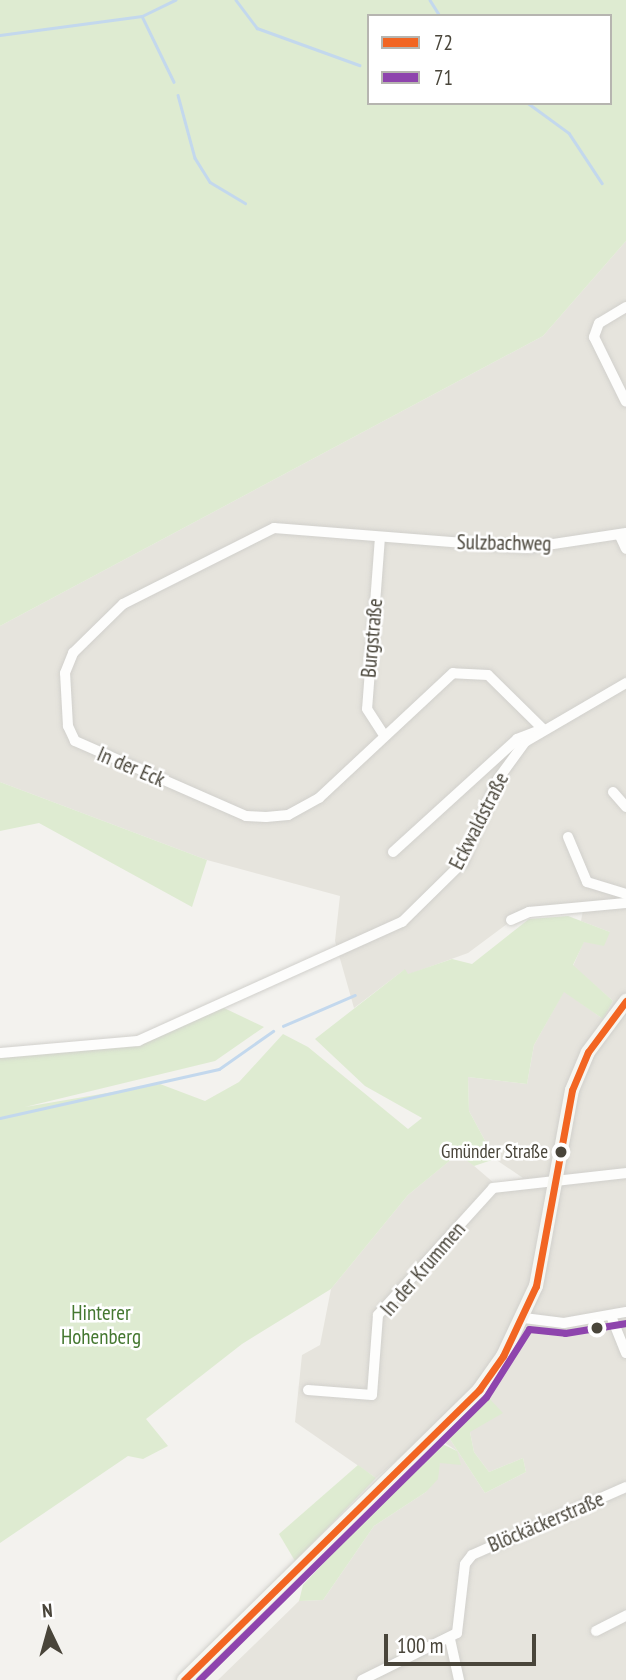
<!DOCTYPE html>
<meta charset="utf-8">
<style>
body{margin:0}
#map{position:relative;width:626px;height:1680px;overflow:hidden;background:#f3f2ee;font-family:"PT Sans Narrow",sans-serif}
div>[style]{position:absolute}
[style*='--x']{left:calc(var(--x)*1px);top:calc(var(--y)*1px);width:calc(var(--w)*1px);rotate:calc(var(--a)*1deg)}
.residential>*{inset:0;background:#e6e4dd}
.green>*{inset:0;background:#deebd1}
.stream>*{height:2.5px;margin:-1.25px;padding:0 1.25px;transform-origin:1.25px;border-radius:1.25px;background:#c3d8ed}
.roads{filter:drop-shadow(0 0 2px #d1d0cc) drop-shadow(0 0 2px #d1d0cc)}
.street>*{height:10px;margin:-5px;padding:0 5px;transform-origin:5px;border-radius:5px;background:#fdfdfc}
.secondary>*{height:14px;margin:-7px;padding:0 7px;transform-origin:7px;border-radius:7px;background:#f6f6f1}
.bus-1>*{height:7px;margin:-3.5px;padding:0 3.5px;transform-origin:3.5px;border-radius:3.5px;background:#f26522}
.bus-2>*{height:7px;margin:-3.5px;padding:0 3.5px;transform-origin:3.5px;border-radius:3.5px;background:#8e44ad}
.dots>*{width:19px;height:19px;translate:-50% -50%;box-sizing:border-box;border:4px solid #fff;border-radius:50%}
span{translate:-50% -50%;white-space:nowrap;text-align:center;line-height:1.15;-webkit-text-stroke:5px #fff;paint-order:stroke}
.bus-label{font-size:19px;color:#49453a}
.right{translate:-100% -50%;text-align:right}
.street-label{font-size:21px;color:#49453a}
.park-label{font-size:21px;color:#457831}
.legend{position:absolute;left:367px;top:14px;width:245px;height:91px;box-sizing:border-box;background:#fff;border:2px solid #b6b5b0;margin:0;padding:9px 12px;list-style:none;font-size:21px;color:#49453a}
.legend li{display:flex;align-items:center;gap:14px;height:35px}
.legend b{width:35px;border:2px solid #b6b5b0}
.north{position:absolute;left:14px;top:1596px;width:70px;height:70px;-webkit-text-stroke:5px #fff;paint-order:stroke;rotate:355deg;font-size:19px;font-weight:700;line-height:28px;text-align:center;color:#49453a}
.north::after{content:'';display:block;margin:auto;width:24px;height:32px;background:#49453a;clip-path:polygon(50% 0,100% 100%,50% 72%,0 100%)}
.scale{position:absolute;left:384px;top:1634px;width:152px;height:32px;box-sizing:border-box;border:4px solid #49453a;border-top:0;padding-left:9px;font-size:21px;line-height:24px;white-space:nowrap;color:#49453a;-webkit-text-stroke:5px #fff;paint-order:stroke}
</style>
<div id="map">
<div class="residential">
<i style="clip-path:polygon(evenodd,626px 241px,626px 1680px,218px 1680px,299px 1601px,323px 1600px,374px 1526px,426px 1492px,440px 1463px,457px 1451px,429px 1432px,376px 1478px,295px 1422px,302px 1355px,320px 1345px,331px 1289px,408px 1195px,459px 1153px,494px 1183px,523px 1178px,495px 1159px,469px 1111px,468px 1077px,527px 1084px,534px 1045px,564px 991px,603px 1019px,613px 1001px,573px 966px,584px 941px,610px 932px,581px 921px,584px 905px,531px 906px,468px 953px,407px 975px,404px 970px,354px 1008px,335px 941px,340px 896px,207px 860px,0 782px,0 626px,543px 336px,626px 241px,470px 1432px,474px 1452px,489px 1472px,523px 1458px,526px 1472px,485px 1493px,446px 1433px,470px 1432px)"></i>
</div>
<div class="green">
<i style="clip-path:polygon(evenodd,0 0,626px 0,626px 241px,543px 336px,0 626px,0 0,369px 16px,610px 16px,610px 103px,369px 103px,369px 16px)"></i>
<i style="clip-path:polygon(0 782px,207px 860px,192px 907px,39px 823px,0 831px)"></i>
<i style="clip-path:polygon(568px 916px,610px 932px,604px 946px,584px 942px,573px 965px,613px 1001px,603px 1019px,564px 992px,534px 1045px,527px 1084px,468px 1077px,469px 1111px,495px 1159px,474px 1166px,458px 1154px,408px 1195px,331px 1289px,242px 1344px,146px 1419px,168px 1446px,143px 1459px,128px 1456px,0 1543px,0 1055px,98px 1049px,224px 1008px,264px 1027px,215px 1061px,25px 1107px,160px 1084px,205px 1101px,239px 1082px,283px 1034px,308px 1047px,408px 1129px,422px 1118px,365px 1086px,315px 1039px,405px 969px,408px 974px,452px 959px,472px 964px,529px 919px)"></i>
<i style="clip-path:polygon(486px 1395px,503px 1413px,470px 1432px,474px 1452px,489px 1472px,523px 1458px,526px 1472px,485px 1493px,446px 1433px)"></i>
<i style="clip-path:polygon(438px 1442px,457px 1451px,461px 1465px,440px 1463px,438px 1479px,426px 1492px,374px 1526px,323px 1600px,299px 1601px,303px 1585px)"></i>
<i style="clip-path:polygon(358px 1465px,376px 1478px,295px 1561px,279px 1534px)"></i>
</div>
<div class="stream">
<i style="--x:236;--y:0;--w:35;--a:53"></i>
<i style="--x:257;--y:28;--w:109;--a:19.9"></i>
<i style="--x:430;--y:0;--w:19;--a:58"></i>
<i style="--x:142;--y:16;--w:73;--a:64.1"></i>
<i style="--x:0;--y:35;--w:143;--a:-7.6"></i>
<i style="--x:142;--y:16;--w:37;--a:-26"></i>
<i style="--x:178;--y:95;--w:65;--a:74.9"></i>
<i style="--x:195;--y:158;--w:28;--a:58"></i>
<i style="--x:210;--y:182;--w:41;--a:31"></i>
<i style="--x:528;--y:103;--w:51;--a:36.2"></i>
<i style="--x:569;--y:133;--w:60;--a:56.6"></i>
<i style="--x:283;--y:1026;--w:78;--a:-23.3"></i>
<i style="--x:0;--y:1118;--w:224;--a:-12.6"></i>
<i style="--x:219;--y:1069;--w:66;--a:-35.1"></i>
</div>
<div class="roads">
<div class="street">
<i style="--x:626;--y:307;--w:31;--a:149"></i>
<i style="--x:599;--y:323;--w:15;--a:110"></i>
<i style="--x:594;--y:337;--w:72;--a:63.8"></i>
<i style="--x:620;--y:536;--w:14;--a:65"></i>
<i style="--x:380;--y:537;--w:172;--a:94.3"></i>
<i style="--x:367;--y:709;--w:31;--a:57"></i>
<i style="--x:613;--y:792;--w:20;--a:49"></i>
<i style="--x:568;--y:837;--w:49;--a:67.1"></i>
<i style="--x:587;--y:882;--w:41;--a:17.1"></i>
<i style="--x:393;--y:852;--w:168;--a:-42.3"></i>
<i style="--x:517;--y:739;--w:28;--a:-21"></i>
<i style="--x:543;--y:729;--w:77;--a:-135.5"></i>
<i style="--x:488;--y:675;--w:35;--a:-177"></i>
<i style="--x:453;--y:673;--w:183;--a:137"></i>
<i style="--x:319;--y:798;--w:35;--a:151"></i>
<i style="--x:288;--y:815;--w:22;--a:175"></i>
<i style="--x:266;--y:817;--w:20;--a:-177"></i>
<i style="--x:246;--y:816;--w:187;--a:-156.3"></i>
<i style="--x:75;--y:741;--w:17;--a:-115"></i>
<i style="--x:68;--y:726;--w:53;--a:-93.2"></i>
<i style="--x:65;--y:673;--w:22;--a:-68"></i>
<i style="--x:73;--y:653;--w:70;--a:-44.4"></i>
<i style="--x:123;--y:604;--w:169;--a:-26.7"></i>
<i style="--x:274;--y:528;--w:254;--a:4.5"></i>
<i style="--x:527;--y:548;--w:100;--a:-8.6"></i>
<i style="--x:511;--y:920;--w:20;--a:-24"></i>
<i style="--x:529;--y:912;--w:97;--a:-5.3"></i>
<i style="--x:0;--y:1053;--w:139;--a:-5"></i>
<i style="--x:138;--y:1041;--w:290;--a:-24.3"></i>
<i style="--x:402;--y:922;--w:86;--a:-44.5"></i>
<i style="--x:463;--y:862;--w:90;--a:-67.1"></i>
<i style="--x:498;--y:779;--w:46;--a:-53.9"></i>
<i style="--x:525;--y:742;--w:117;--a:-30.3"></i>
<i style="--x:611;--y:1316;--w:40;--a:68"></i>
<i style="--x:524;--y:1318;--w:40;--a:7.1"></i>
<i style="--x:564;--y:1323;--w:63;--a:-10.1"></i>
<i style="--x:308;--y:1390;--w:64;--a:4.5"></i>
<i style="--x:372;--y:1395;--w:80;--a:-85.7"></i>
<i style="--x:378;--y:1315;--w:171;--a:-47.8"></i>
<i style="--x:493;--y:1188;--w:134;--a:-6.4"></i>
<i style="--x:596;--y:1631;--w:34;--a:-27"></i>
<i style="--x:450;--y:1639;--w:42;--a:77.6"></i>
<i style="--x:362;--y:1680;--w:106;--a:-26.3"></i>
<i style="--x:457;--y:1633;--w:69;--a:-83.4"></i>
<i style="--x:465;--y:1564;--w:11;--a:-52"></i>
<i style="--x:472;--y:1555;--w:168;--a:-23.8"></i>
</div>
<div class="secondary">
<i style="--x:184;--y:1680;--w:414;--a:-44.5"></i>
<i style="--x:479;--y:1390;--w:42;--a:-54.8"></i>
<i style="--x:503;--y:1356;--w:77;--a:-64.8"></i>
<i style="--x:536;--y:1286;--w:199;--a:-79.6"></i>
<i style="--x:572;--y:1090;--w:41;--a:-67.2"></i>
<i style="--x:588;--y:1052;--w:64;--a:-53.3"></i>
</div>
</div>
<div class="bus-1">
<i style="--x:184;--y:1680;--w:414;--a:-44.5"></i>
<i style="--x:479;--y:1390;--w:42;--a:-54.8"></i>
<i style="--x:503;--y:1356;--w:77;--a:-64.8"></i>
<i style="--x:536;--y:1286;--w:199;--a:-79.6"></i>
<i style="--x:572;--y:1090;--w:41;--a:-67.2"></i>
<i style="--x:588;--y:1052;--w:64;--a:-53.3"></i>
</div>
<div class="bus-2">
<i style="--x:199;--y:1680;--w:403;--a:-44.6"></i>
<i style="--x:486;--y:1397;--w:80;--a:-57.7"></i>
<i style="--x:529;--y:1329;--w:36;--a:6"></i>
<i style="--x:565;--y:1333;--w:62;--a:-9.3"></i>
</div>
<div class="dots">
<i style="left:561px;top:1152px;background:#49453a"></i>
<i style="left:597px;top:1328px;background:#49453a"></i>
</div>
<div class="bus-label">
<span class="right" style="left:548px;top:1152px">Gmünder Straße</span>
</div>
<div class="street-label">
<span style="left:504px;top:543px;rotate:1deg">Sulzbachweg</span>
<span style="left:372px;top:638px;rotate:-85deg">Burgstraße</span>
<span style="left:131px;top:767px;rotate:23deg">In der Eck</span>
<span style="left:479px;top:821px;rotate:-63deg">Eckwaldstraße</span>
<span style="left:423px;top:1269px;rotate:-49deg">In der Krummen</span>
<span style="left:546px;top:1522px;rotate:-23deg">Blöckäckerstraße</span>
</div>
<div class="park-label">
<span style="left:101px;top:1325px">Hinterer<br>Hohenberg</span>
</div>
<ul class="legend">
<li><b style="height:9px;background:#f26522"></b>72</li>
<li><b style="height:9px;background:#8e44ad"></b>71</li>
</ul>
<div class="north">N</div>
<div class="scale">100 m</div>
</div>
